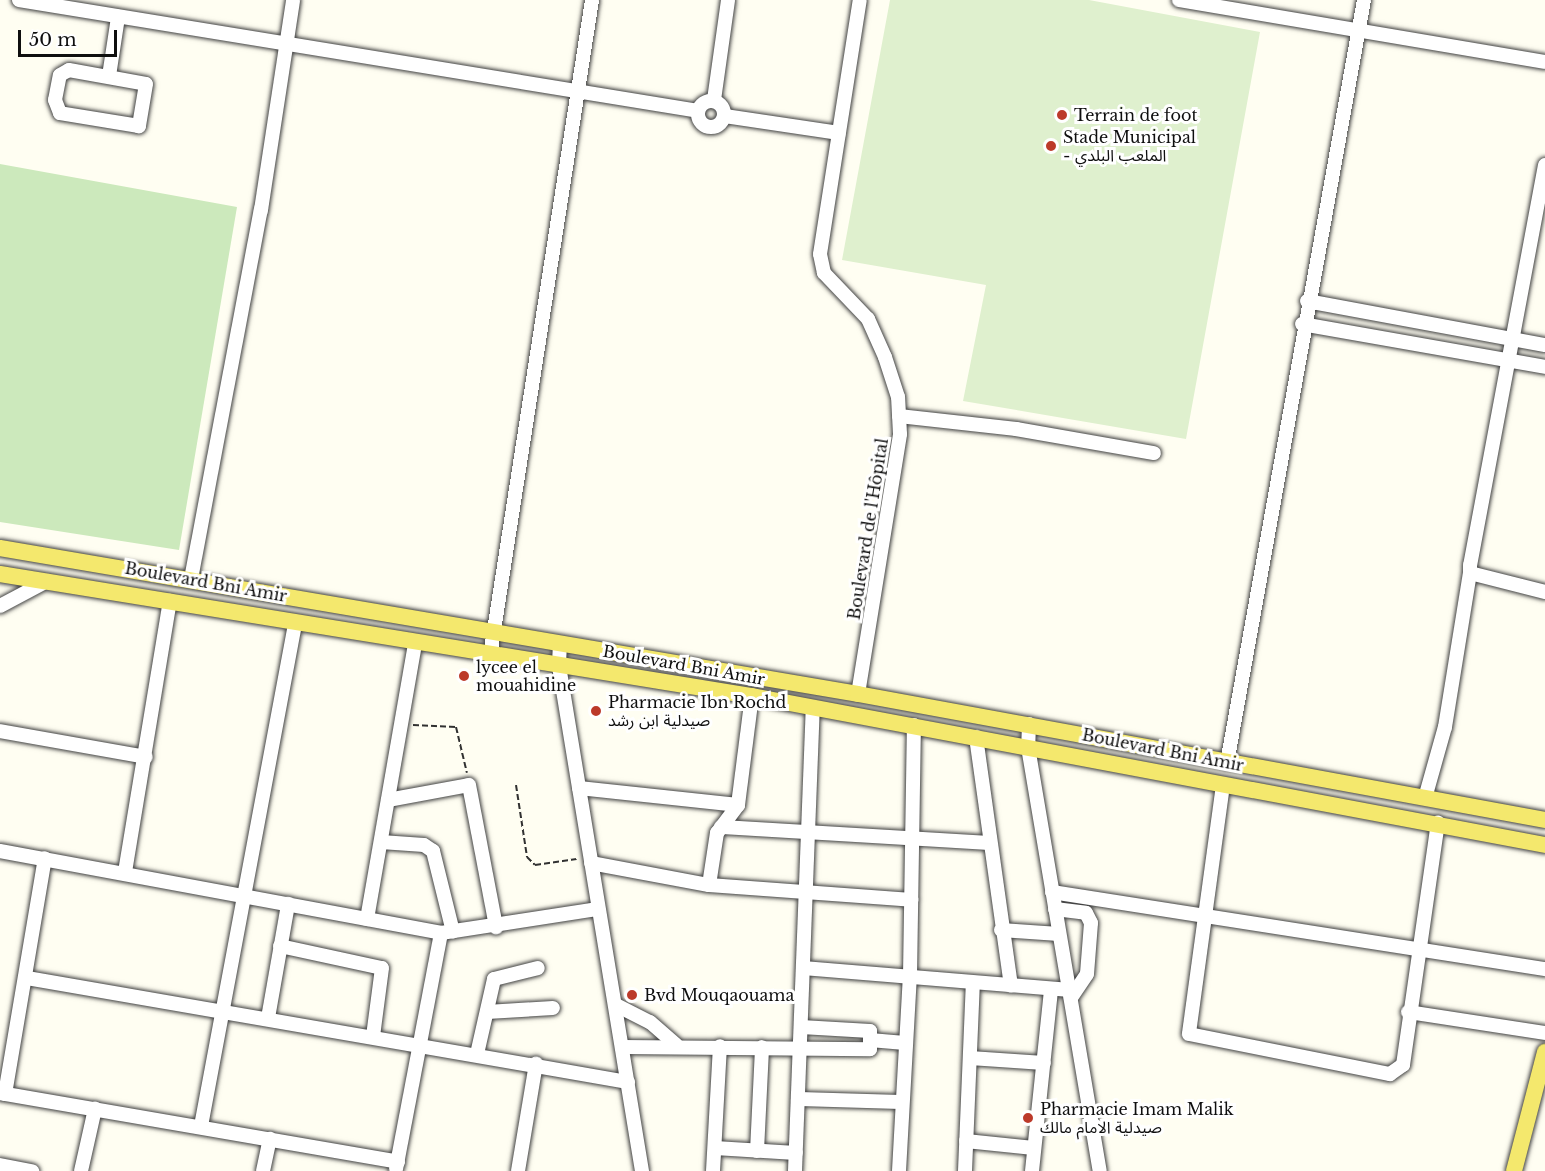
<!DOCTYPE html>
<meta charset="utf-8">
<style>
body{margin:0}
#map{position:relative;width:1545px;height:1171px;overflow:hidden;background:#fffef2;font-family:"Libre Baskerville","Noto Sans Arabic",serif}
div>[style]{position:absolute}
[style*='--x']{left:calc(var(--x)*1px);top:calc(var(--y)*1px);width:calc(var(--w)*1px);rotate:calc(var(--a)*1deg)}
.green>*{inset:0;background:#cce9bc}
.pitch>*{inset:0;background:#dff0ce}
.path>*{height:2px;margin-top:-1px;transform-origin:0;background:repeating-linear-gradient(90deg,#313131 0 6px,transparent 0 9px)}
.roads{filter:drop-shadow(0 0 2px #424242) drop-shadow(0 0 2px #424242)}
.minor>*{height:14px;margin:-7px;padding:0 7px;transform-origin:7px;border-radius:7px;background:#fff}
.minor>.ring{margin:-7px;padding:0;box-sizing:content-box;background:none;border:14px solid #fff;border-radius:50%}
.major>*{height:16px;margin:-8px;padding:0 8px;transform-origin:8px;border-radius:8px;background:#f4e86d}
.dots>*{width:16px;height:16px;translate:-50% -50%;box-sizing:border-box;border:3px solid #fff;border-radius:50%}
span{translate:-50% -50%;white-space:nowrap;text-align:center;line-height:1.15;-webkit-text-stroke:6px #fff;paint-order:stroke}
.poi-label{font-size:16px;color:#0f0f0f}
.left{translate:0 -50%;text-align:left}
.street-label{font-size:16px;color:#0f0f0f}
.scale{position:absolute;left:18px;top:30px;width:99px;height:27px;box-sizing:border-box;border:3px solid #0f0f0f;border-top:0;padding-left:8px;font-size:18px;line-height:21px;white-space:nowrap;color:#0f0f0f;-webkit-text-stroke:4px #fff;paint-order:stroke}
</style>
<div id="map">
<div class="green">
<i style="clip-path:polygon(0 164px,237px 207px,179px 550px,0 522px)"></i>
</div>
<div class="pitch">
<i style="clip-path:polygon(890px 0,1089px 0,1260px 32px,1186px 439px,963px 401px,986px 285px,842px 260px)"></i>
</div>
<div class="path">
<i style="--x:413;--y:725;--w:43;--a:2.7"></i>
<i style="--x:456;--y:727;--w:47;--a:76.6"></i>
<i style="--x:516;--y:785;--w:73;--a:81.3"></i>
<i style="--x:527;--y:857;--w:11;--a:45"></i>
<i style="--x:535;--y:865;--w:42;--a:-8.1"></i>
</div>
<div class="roads">
<div class="minor">
<i style="--x:19;--y:0;--w:688;--a:9.28"></i>
<i style="--x:1179;--y:0;--w:371;--a:9.6"></i>
<i style="--x:69;--y:70;--w:78;--a:10.3"></i>
<i style="--x:146;--y:84;--w:43;--a:99.5"></i>
<i style="--x:139;--y:126;--w:80;--a:-170.7"></i>
<i style="--x:60;--y:113;--w:14;--a:-111"></i>
<i style="--x:55;--y:100;--w:25;--a:-79"></i>
<i style="--x:60;--y:75;--w:10;--a:-29"></i>
<i style="--x:109;--y:76;--w:60;--a:-81.3"></i>
<i style="--x:714;--y:100;--w:101;--a:-82"></i>
<i class="ring" style="left:698px;top:101px;width:12px;height:12px"></i>
<i style="--x:725;--y:116;--w:115;--a:8.5"></i>
<i style="--x:1545;--y:165;--w:407;--a:100.6"></i>
<i style="--x:1470;--y:565;--w:8;--a:90"></i>
<i style="--x:1470;--y:573;--w:77;--a:14.2"></i>
<i style="--x:1307;--y:301;--w:242;--a:10.5"></i>
<i style="--x:1302;--y:324;--w:247;--a:10"></i>
<i style="--x:899;--y:416;--w:118;--a:6.3"></i>
<i style="--x:1016;--y:429;--w:140;--a:9.9"></i>
<i style="--x:191;--y:579;--w:376;--a:-79.3"></i>
<i style="--x:261;--y:210;--w:212;--a:-81.3"></i>
<i style="--x:0;--y:606;--w:53;--a:-28"></i>
<i style="--x:560;--y:644;--w:22;--a:93"></i>
<i style="--x:559;--y:666;--w:512;--a:80.67"></i>
<i style="--x:490;--y:656;--w:664;--a:-81.16"></i>
<i style="--x:858;--y:694;--w:263;--a:-80.8"></i>
<i style="--x:900;--y:434;--w:37;--a:-93"></i>
<i style="--x:898;--y:397;--w:42;--a:-108"></i>
<i style="--x:885;--y:357;--w:42;--a:-114.1"></i>
<i style="--x:868;--y:319;--w:64;--a:-133.7"></i>
<i style="--x:824;--y:273;--w:19;--a:-102"></i>
<i style="--x:820;--y:254;--w:257;--a:-81.1"></i>
<i style="--x:1029;--y:724;--w:23;--a:92"></i>
<i style="--x:1028;--y:747;--w:430;--a:80.4"></i>
<i style="--x:0;--y:731;--w:148;--a:10.1"></i>
<i style="--x:976;--y:737;--w:251;--a:82"></i>
<i style="--x:1227;--y:763;--w:775;--a:-79.82"></i>
<i style="--x:1223;--y:785;--w:251;--a:97.8"></i>
<i style="--x:1189;--y:1034;--w:205;--a:11.3"></i>
<i style="--x:1390;--y:1074;--w:16;--a:-35"></i>
<i style="--x:1403;--y:1065;--w:245;--a:-81.8"></i>
<i style="--x:579;--y:788;--w:160;--a:6.1"></i>
<i style="--x:1425;--y:798;--w:74;--a:-74.3"></i>
<i style="--x:1445;--y:727;--w:156;--a:-80.8"></i>
<i style="--x:388;--y:800;--w:82;--a:-10.5"></i>
<i style="--x:469;--y:785;--w:145;--a:79.2"></i>
<i style="--x:721;--y:827;--w:266;--a:3.4"></i>
<i style="--x:381;--y:842;--w:43;--a:4"></i>
<i style="--x:424;--y:845;--w:11;--a:34"></i>
<i style="--x:433;--y:851;--w:83;--a:76.1"></i>
<i style="--x:0;--y:851;--w:449;--a:10.5"></i>
<i style="--x:441;--y:933;--w:159;--a:-8.7"></i>
<i style="--x:591;--y:863;--w:120;--a:10.6"></i>
<i style="--x:709;--y:885;--w:203;--a:4.2"></i>
<i style="--x:125;--y:872;--w:275;--a:-80.6"></i>
<i style="--x:709;--y:885;--w:53;--a:-81.3"></i>
<i style="--x:717;--y:833;--w:35;--a:-53"></i>
<i style="--x:738;--y:805;--w:110;--a:-82.7"></i>
<i style="--x:1052;--y:892;--w:499;--a:8.9"></i>
<i style="--x:1055;--y:909;--w:31;--a:7"></i>
<i style="--x:1086;--y:913;--w:11;--a:63"></i>
<i style="--x:1091;--y:923;--w:51;--a:94.5"></i>
<i style="--x:1087;--y:974;--w:29;--a:124"></i>
<i style="--x:367;--y:919;--w:279;--a:-80.1"></i>
<i style="--x:1001;--y:930;--w:58;--a:3.9"></i>
<i style="--x:280;--y:946;--w:104;--a:12.2"></i>
<i style="--x:382;--y:968;--w:69;--a:97.5"></i>
<i style="--x:803;--y:968;--w:268;--a:4.7"></i>
<i style="--x:27;--y:978;--w:610;--a:9.82"></i>
<i style="--x:616;--y:1005;--w:38;--a:27"></i>
<i style="--x:650;--y:1022;--w:35;--a:41"></i>
<i style="--x:487;--y:1012;--w:66;--a:-3.5"></i>
<i style="--x:1408;--y:1012;--w:139;--a:8.7"></i>
<i style="--x:268;--y:1018;--w:116;--a:-80"></i>
<i style="--x:870;--y:1040;--w:35;--a:5"></i>
<i style="--x:623;--y:1047;--w:247;--a:0.5"></i>
<i style="--x:870;--y:1049;--w:18;--a:-90"></i>
<i style="--x:870;--y:1031;--w:69;--a:-176.7"></i>
<i style="--x:477;--y:1054;--w:77;--a:-77.2"></i>
<i style="--x:494;--y:979;--w:45;--a:-14"></i>
<i style="--x:970;--y:1058;--w:74;--a:3.9"></i>
<i style="--x:0;--y:1093;--w:404;--a:9.8"></i>
<i style="--x:5;--y:1094;--w:239;--a:-80.4"></i>
<i style="--x:798;--y:1099;--w:104;--a:1.7"></i>
<i style="--x:201;--y:1126;--w:511;--a:-79.39"></i>
<i style="--x:966;--y:1141;--w:68;--a:5.9"></i>
<i style="--x:715;--y:1148;--w:81;--a:3.5"></i>
<i style="--x:757;--y:1151;--w:104;--a:-87.2"></i>
<i style="--x:0;--y:1165;--w:33;--a:11"></i>
<i style="--x:396;--y:1169;--w:240;--a:-79.2"></i>
<i style="--x:81;--y:1171;--w:64;--a:-77.3"></i>
<i style="--x:263;--y:1171;--w:33;--a:-78"></i>
<i style="--x:518;--y:1171;--w:109;--a:-80.5"></i>
<i style="--x:713;--y:1171;--w:125;--a:-86.8"></i>
<i style="--x:795;--y:1171;--w:464;--a:-87.8"></i>
<i style="--x:899;--y:1171;--w:195;--a:-86.8"></i>
<i style="--x:910;--y:976;--w:251;--a:-89.1"></i>
<i style="--x:965;--y:1171;--w:187;--a:-87.6"></i>
<i style="--x:1032;--y:1171;--w:182;--a:-84"></i>
</div>
<div class="major">
<i style="--x:0;--y:548;--w:870;--a:9.66"></i>
<i style="--x:858;--y:694;--w:698;--a:10.39"></i>
<i style="--x:0;--y:574;--w:762;--a:9.22"></i>
<i style="--x:752;--y:696;--w:807;--a:10.64"></i>
<i style="--x:1514;--y:1171;--w:123;--a:-75.4"></i>
</div>
</div>
<div class="dots">
<i style="left:1062px;top:115px;background:#bc3a2a"></i>
<i style="left:1051px;top:146px;background:#bc3a2a"></i>
<i style="left:464px;top:676px;background:#bc3a2a"></i>
<i style="left:596px;top:711px;background:#bc3a2a"></i>
<i style="left:632px;top:995px;background:#bc3a2a"></i>
<i style="left:1028px;top:1118px;background:#bc3a2a"></i>
</div>
<div class="poi-label">
<span class="left" style="left:1074px;top:115px">Terrain de foot</span>
<span class="left" style="left:1063px;top:146px">Stade Municipal<br>- الملعب البلدي</span>
<span class="left" style="left:476px;top:676px">lycee el<br>mouahidine</span>
<span class="left" style="left:608px;top:711px">Pharmacie Ibn Rochd<br>صيدلية ابن رشد</span>
<span class="left" style="left:644px;top:995px">Bvd Mouqaouama</span>
<span class="left" style="left:1040px;top:1118px">Pharmacie Imam Malik<br>صيدلية الامام مالك</span>
</div>
<div class="street-label">
<span style="left:868px;top:529px;rotate:-81deg">Boulevard de l'Hôpital</span>
<span style="left:206px;top:582px;rotate:10deg">Boulevard Bni Amir</span>
<span style="left:684px;top:665px;rotate:10deg">Boulevard Bni Amir</span>
<span style="left:1163px;top:750px;rotate:11deg">Boulevard Bni Amir</span>
</div>
<div class="scale">50 m</div>
</div>
